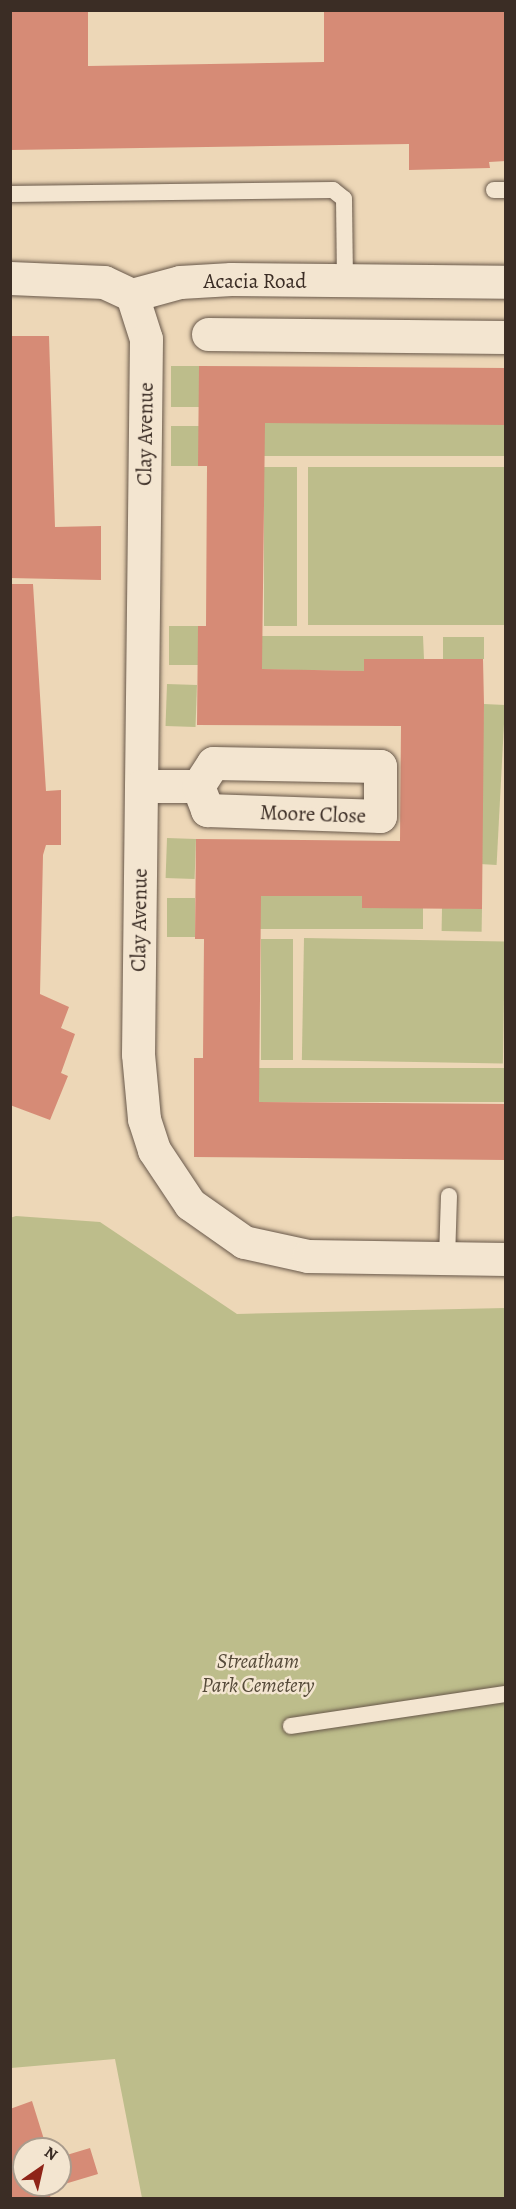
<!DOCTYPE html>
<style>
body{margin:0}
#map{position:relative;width:516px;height:2209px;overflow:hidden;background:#edd7b7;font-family:Alegreya,serif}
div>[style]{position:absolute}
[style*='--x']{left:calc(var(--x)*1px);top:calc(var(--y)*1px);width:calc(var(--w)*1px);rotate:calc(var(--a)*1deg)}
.green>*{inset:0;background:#bdbd8b;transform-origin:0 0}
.building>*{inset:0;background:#d68b76}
.roads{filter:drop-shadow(0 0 2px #68584a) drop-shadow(0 0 2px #68584a)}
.service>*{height:16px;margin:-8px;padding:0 8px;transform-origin:8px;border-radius:8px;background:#f3e5d0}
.minor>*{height:33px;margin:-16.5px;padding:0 16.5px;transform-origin:16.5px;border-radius:16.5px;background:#f3e5d0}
span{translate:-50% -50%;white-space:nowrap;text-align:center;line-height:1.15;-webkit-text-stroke:5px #f3e5d0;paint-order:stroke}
.street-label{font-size:21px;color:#3b2d25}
.park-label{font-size:21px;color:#554a39;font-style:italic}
.frame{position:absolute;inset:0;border:12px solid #3b2d25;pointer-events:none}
.north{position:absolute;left:12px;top:2137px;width:60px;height:60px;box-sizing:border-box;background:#f3e5d0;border:2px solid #a99b8c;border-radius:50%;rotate:34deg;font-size:16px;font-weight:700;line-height:24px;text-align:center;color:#3b2d25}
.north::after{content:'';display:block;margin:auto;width:21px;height:27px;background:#8f2418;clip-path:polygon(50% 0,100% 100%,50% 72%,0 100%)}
</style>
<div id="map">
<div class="green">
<i style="left:199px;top:366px;width:41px;height:28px;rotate:90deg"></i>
<i style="left:243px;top:423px;width:262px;height:33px"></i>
<i style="left:171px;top:426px;width:28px;height:40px"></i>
<i style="left:264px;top:467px;width:33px;height:159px"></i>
<i style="left:308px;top:467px;width:197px;height:158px"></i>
<i style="left:169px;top:626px;width:29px;height:39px"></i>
<i style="clip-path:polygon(244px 636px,423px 636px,424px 659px,364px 659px,364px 671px,245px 669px)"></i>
<i style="left:443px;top:637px;width:41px;height:22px"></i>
<i style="left:167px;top:684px;width:30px;height:42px;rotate:2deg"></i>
<i style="left:484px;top:704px;width:21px;height:160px;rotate:3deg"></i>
<i style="left:167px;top:838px;width:29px;height:40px;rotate:2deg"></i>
<i style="clip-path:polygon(243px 895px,362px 896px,423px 908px,423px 929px,242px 929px)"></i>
<i style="left:167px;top:898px;width:28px;height:39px"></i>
<i style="left:442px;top:908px;width:40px;height:23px;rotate:1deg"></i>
<i style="left:304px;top:938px;width:201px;height:122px;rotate:1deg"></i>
<i style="left:261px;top:939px;width:32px;height:121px"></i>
<i style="left:238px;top:1068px;width:267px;height:34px"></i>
<i style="clip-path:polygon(16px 1216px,100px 1222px,237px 1314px,505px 1308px,505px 2198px,142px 2198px,115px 2059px,11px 2068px,10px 1218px)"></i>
</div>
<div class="building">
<i style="clip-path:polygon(10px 10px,88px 10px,88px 66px,324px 62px,324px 10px,506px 10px,506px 161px,489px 162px,490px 168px,409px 170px,409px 144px,10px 150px)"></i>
<i style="clip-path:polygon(10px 336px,49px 336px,55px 527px,101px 526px,101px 580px,10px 578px)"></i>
<i style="clip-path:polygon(199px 366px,506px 368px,506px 425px,265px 423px,262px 669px,364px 671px,364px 659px,483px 659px,484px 704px,482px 909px,362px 908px,362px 896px,261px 896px,259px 1102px,506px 1104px,506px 1160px,194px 1157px,194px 1058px,203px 1058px,204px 939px,195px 939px,196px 839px,400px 841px,401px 726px,197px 725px,198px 626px,206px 626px,207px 466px,198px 466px)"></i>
<i style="clip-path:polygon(10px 584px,33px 584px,46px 791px,61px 790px,61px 845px,46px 845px,43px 855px,40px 994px,69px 1007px,61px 1028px,75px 1034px,61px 1073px,68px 1076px,50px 1120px,10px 1105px)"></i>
<i style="clip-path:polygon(32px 2101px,47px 2149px,24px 2149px,24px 2185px,60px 2185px,60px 2157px,90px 2148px,98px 2174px,48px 2189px,51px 2199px,10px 2199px,10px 2109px)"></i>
</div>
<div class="roads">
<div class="service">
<i style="--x:494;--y:190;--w:12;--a:0"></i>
<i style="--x:10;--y:194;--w:323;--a:-0.7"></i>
<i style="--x:333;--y:190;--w:14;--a:39"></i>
<i style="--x:344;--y:199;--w:82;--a:89.3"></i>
<i style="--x:447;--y:1259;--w:63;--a:-88.2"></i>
<i style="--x:291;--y:1726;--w:217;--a:-8.5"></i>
</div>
<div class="minor">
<i style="--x:10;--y:278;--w:94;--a:2.4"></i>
<i style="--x:104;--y:282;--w:31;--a:25"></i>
<i style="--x:132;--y:295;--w:50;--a:-15.2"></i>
<i style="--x:180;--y:282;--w:51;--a:-3.4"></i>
<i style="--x:231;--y:279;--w:275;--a:0.6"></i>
<i style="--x:132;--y:295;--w:46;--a:72.3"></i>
<i style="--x:146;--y:339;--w:715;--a:90.64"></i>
<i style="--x:138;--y:1054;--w:65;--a:84.7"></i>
<i style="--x:144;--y:1119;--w:33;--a:72"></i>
<i style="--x:154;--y:1150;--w:65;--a:56.3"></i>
<i style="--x:190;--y:1204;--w:66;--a:35.1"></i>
<i style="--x:244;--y:1242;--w:66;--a:12.3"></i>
<i style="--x:308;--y:1256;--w:198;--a:0.9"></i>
<i style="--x:208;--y:334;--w:298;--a:0.6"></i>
<i style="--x:141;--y:786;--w:57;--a:0"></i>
<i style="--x:198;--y:786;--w:26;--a:69"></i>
<i style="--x:207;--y:810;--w:173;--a:2"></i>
<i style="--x:380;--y:816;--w:50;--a:-90"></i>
<i style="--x:380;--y:766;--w:167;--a:-179"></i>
<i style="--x:213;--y:763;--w:27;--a:123"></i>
</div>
</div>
<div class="street-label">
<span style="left:255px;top:281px">Acacia Road</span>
<span style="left:145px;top:434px;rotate:-89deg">Clay Avenue</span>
<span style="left:313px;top:814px;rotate:2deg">Moore Close</span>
<span style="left:139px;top:920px;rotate:-89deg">Clay Avenue</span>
</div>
<div class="park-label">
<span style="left:258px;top:1673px">Streatham<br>Park Cemetery</span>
</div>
<div class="frame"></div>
<div class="north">N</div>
</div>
